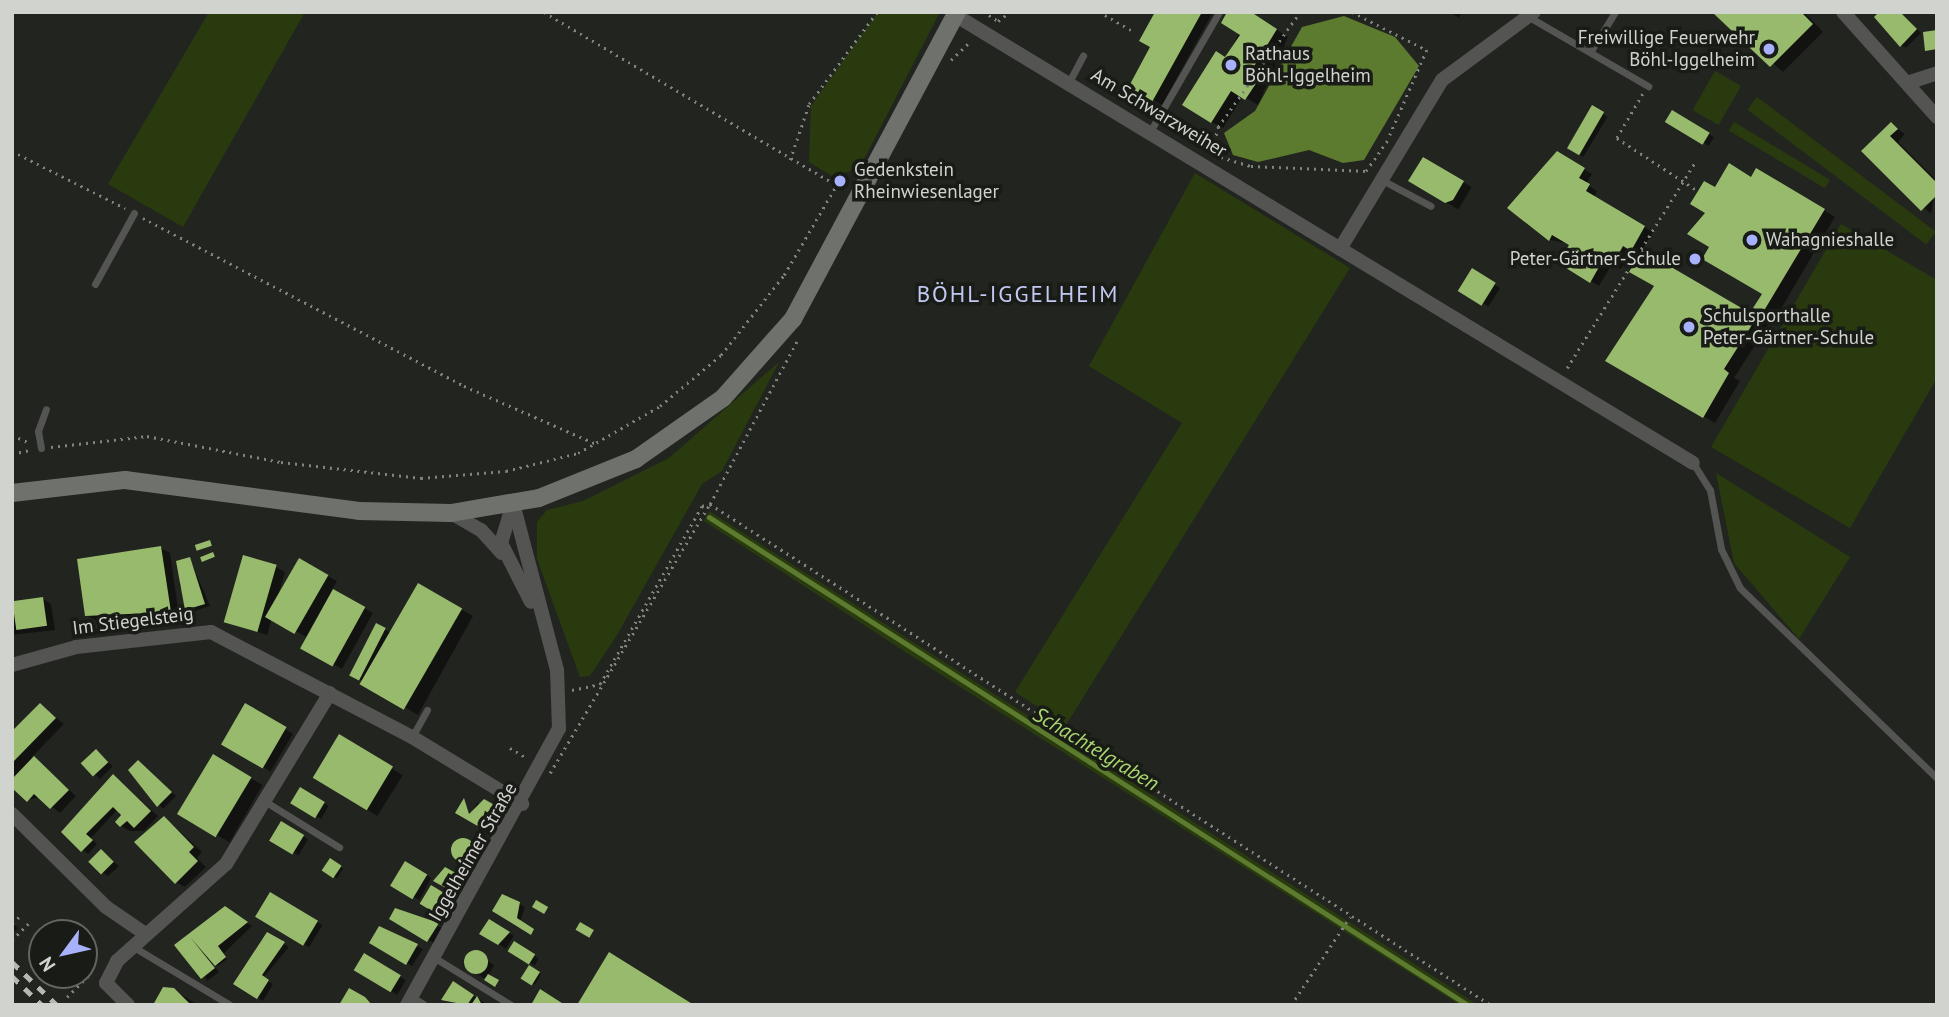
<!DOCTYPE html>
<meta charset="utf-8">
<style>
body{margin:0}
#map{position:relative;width:1949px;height:1017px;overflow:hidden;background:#22251f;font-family:"PT Sans",sans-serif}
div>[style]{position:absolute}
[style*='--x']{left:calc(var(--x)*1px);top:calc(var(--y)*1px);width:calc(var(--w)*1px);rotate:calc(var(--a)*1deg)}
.green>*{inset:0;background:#293a0f;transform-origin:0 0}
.water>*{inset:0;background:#5c7b2f}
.shadow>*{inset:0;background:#0007;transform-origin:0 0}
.stream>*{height:4.5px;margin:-2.25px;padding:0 2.25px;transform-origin:2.25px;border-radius:2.25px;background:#5c7b2f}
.building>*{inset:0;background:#98ba6d;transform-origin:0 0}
.round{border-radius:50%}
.path>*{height:2.5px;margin-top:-1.25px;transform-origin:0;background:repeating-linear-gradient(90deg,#81837e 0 2px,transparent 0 7px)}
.lane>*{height:7px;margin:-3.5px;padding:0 3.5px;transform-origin:3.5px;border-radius:3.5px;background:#545553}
.street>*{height:14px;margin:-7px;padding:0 7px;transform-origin:7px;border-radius:7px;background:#545553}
.secondary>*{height:18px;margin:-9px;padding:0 9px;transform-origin:9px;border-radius:9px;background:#6f716d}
.rail>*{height:4.5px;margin-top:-2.25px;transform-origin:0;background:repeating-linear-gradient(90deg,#b5b7b3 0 9px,transparent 0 18px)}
.dots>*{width:19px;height:19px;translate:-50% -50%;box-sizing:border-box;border:4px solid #191b16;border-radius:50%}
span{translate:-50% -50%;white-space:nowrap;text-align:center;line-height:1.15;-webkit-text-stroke:7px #191b16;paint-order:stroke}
.poi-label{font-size:19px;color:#d1d3cf}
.right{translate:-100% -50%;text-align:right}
.left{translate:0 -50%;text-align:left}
.street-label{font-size:19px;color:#d1d3cf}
.water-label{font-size:21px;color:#abd770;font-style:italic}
.quarter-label{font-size:23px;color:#c2c9f3;letter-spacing:2px}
.frame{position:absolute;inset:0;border:14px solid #d1d3cf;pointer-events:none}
.north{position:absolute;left:28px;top:919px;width:70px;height:70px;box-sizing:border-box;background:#191b16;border:2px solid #636560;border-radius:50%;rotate:237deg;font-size:19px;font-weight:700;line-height:28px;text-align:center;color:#d1d3cf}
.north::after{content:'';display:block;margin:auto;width:24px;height:32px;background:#a7b1fc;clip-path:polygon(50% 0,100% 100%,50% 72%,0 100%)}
</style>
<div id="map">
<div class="green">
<i style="clip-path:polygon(209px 12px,305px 12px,183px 227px,108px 184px)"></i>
<i style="clip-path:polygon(878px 12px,940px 12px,860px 167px,834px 177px,809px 162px,811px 106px)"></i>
<i style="left:1715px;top:71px;width:30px;height:45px;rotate:30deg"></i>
<i style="left:1757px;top:97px;width:224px;height:16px;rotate:37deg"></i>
<i style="left:1734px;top:122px;width:112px;height:10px;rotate:31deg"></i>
<i style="clip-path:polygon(1195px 173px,1350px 268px,1066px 725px,1015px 692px,1182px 423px,1089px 366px)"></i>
<i style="clip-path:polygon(1841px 224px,1937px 280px,1937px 378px,1850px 528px,1711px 447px)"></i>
<i style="clip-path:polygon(779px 362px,722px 471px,702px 484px,617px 635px,590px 676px,580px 677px,537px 559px,537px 522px,547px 510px,583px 501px,669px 458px)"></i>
<i style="clip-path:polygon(1716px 473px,1850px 557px,1799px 639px,1734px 563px)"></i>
<i style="clip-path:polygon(709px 511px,1169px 806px,1478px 1005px,1460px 1005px,907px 653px,704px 521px)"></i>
</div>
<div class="water">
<i style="clip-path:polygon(1344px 16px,1395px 37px,1419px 66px,1364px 160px,1343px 163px,1309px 150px,1258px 162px,1233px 155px,1224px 133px,1255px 111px,1302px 27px)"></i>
</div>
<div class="shadow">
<i style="clip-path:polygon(1157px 12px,1213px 12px,1162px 105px,1130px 87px,1153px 46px)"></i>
<i style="clip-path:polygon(1249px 12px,1288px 37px,1258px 105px,1243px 96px,1223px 128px,1211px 122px,1226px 59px)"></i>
<i style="clip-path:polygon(1450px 12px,1462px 12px,1459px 18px)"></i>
<i style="clip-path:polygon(1715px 12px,1804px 12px,1823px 32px,1783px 72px)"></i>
<i style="clip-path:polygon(1903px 15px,1921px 33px,1906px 48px,1901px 45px)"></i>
<i style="left:1593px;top:108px;width:17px;height:47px;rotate:31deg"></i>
<i style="left:1672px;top:112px;width:49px;height:10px;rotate:31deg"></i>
<i style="clip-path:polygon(1891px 124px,1905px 134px,1898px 142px,1937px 181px,1931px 214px,1864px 151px)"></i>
<i style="clip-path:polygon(1558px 154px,1592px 174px,1586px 184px,1597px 191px,1594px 197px,1653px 232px,1641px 252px,1768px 325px,1734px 378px,1740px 381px,1715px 423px,1607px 361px,1656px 286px,1632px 250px,1621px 269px,1612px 264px,1599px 286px,1561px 263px,1572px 244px,1550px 240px)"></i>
<i style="left:1423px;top:159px;width:56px;height:26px;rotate:30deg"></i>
<i style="clip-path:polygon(1757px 170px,1835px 217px,1775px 319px,1756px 308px,1764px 294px,1711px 246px,1707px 213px,1715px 189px,1751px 179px)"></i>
<i style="left:1473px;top:271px;width:32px;height:22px;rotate:32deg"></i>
<i style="clip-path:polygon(161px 548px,170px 553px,179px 616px,95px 620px,86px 615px)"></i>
<i style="clip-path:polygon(190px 559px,210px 606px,192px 612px,179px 585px)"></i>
<i style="clip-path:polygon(300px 561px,337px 581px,332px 590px,373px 613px,342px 669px,303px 647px,308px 638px,272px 618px,267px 635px,226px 621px,276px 567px,285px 572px,273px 613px)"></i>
<i style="clip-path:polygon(418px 585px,473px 616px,418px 715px,350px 674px,376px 625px,391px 633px)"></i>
<i style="clip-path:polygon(43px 599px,51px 604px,55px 630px,12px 635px,12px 603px)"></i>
<i style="clip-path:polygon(40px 705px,64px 724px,32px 757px,76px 796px,60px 813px,40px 797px,28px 800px,12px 779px,12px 730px)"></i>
<i style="left:245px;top:705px;width:56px;height:44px;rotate:31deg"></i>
<i style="left:340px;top:736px;width:74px;height:48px;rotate:32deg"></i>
<i style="clip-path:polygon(96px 752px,113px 766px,100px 779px,83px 764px)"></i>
<i style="left:214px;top:757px;width:56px;height:66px;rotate:30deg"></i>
<i style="clip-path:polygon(138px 762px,176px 796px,163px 809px,130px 770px)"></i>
<i style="clip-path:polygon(113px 776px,158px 816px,144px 831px,130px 831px,121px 826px,118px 809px,91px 838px,97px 844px,88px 854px,63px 832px)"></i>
<i style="left:301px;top:790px;width:32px;height:15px;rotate:30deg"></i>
<i style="clip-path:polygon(477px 803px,502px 812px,493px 834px,468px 818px)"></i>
<i style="clip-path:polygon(165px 818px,202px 852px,197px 858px,206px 867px,185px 887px,176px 882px)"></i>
<i style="left:282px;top:824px;width:30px;height:19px;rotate:30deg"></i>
<i style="left:458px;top:841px;width:26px;height:14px;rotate:31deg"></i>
<i style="clip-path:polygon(101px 851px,119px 866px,108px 876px,103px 873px)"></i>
<i style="left:331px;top:861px;width:14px;height:12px;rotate:30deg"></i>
<i style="left:406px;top:864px;width:29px;height:25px;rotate:29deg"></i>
<i style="clip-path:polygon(440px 872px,468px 882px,461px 895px,435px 880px)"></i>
<i style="left:432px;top:888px;width:30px;height:18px;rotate:28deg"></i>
<i style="left:271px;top:894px;width:60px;height:26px;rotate:31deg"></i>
<i style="clip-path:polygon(520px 904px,525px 907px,520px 922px,534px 935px,494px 910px)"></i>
<i style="clip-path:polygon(225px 909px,252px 926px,223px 954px,227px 959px,218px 966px,211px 962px,219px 972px,207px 981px,188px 936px,196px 941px)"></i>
<i style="clip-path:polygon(396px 910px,443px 928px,434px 943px,391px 918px)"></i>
<i style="left:490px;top:921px;width:28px;height:15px;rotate:32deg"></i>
<i style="clip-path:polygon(12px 923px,18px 928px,12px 934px)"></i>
<i style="clip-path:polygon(379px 929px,423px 949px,412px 966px,372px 942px)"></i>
<i style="clip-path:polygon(267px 934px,289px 947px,263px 978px,273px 984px,263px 1001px,236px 984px)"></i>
<i style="left:515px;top:944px;width:28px;height:8px;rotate:32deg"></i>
<i style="clip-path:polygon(471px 951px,494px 965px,488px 976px,498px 987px,463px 965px)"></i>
<i style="left:364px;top:955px;width:49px;height:17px;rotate:31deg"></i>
<i style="left:529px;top:967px;width:14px;height:12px;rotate:30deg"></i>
<i style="clip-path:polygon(453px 984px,485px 1003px,484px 1005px,444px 999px)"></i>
<i style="clip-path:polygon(173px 990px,192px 1001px,196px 1005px,157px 1005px,160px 991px)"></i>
</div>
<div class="stream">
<i style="--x:709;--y:517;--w:902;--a:32.74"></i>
</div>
<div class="building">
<i style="clip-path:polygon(1155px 12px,1202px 12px,1152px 102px,1128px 88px,1150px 47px,1139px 41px)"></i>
<i style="clip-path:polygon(1227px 12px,1251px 12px,1277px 29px,1250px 73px,1259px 79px,1245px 100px,1231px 91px,1211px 123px,1182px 105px,1216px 51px,1225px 57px,1240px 35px,1221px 23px)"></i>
<i style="clip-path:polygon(1712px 12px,1801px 12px,1813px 24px,1770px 67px)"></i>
<i style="clip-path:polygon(1879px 12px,1900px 12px,1917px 29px,1900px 47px,1874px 17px)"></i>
<i style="clip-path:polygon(1937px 30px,1937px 49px,1925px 51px,1923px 32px)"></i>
<i style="left:1592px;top:105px;width:14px;height:50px;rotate:30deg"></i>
<i style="left:1672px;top:110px;width:44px;height:14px;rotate:31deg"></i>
<i style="clip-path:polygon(1891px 122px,1898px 129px,1890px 136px,1937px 183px,1937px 195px,1921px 211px,1861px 151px)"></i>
<i style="clip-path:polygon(1557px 151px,1585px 168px,1579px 178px,1590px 184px,1586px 191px,1645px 226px,1631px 251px,1623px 246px,1612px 266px,1603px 260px,1590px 283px,1558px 263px,1569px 245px,1552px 235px,1549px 241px,1507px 208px)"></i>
<i style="clip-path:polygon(1423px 157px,1464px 181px,1453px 200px,1445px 203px,1408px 181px)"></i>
<i style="clip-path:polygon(1729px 163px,1751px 177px,1756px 168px,1825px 209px,1762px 314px,1753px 308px,1762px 294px,1702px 259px,1709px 247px,1687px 234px,1705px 213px,1690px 204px,1698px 191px,1704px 181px,1715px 187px)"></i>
<i style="clip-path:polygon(1642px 250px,1757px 317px,1724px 369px,1729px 373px,1703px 418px,1605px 361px,1654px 286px,1629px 272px)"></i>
<i style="left:1472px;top:268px;width:28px;height:27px;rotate:32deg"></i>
<i style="left:210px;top:540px;width:6px;height:16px;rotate:72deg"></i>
<i style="clip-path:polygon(161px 546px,171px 612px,85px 616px,77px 559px)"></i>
<i style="left:213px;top:552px;width:5px;height:14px;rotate:68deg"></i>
<i style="left:243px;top:555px;width:35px;height:70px;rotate:16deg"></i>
<i style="clip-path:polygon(190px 557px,205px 604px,185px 610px,176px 561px)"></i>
<i style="left:299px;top:558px;width:34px;height:68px;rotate:30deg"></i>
<i style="left:418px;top:583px;width:51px;height:117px;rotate:30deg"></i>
<i style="left:333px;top:589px;width:37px;height:68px;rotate:29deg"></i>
<i style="left:43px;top:597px;width:29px;height:31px;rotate:82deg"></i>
<i style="left:376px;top:623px;width:11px;height:59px;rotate:27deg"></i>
<i style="clip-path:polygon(40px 703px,56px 718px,12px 763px,12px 731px)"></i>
<i style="left:245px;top:703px;width:48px;height:48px;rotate:30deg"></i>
<i style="left:339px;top:734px;width:63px;height:51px;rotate:31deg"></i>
<i style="left:96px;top:749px;width:18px;height:21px;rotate:47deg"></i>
<i style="left:213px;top:754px;width:45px;height:70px;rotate:31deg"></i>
<i style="clip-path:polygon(34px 756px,69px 790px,50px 809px,34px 794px,27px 802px,12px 788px,12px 779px)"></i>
<i style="clip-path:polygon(138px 760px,172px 792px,157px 807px,128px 770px)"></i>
<i style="clip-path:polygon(113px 774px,151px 811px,134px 828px,127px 821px,120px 827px,115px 822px,121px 815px,113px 807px,86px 834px,93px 840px,81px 852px,61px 832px)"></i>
<i style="left:300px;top:787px;width:29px;height:19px;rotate:31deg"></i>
<i style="clip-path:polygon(464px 798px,469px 814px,484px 799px,498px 807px,488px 832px,455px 813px)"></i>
<i style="clip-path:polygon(164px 816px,194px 847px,189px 852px,198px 861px,175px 884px,134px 842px)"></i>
<i style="left:281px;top:821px;width:27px;height:23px;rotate:31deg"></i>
<i class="round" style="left:451px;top:838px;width:24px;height:24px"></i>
<i style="left:101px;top:849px;width:18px;height:18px;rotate:45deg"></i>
<i style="left:330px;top:858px;width:14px;height:15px;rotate:34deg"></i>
<i style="left:405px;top:861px;width:26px;height:29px;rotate:31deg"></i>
<i style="clip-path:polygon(445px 867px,463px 877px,455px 893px,433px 881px)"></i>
<i style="left:431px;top:885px;width:26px;height:22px;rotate:31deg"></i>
<i style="left:270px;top:892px;width:56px;height:29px;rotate:31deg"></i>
<i style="clip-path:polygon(502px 894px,520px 902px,517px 918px,534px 929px,531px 935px,492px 911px)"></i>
<i style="left:536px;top:900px;width:14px;height:8px;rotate:30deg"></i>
<i style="clip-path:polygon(225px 906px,248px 922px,218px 946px,226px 957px,215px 966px,190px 937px,215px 968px,201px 979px,174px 945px)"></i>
<i style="clip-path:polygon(395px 908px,439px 923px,427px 942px,389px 919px)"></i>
<i style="clip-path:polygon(489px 919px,510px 932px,498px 945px,479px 934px)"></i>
<i style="left:580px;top:922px;width:16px;height:9px;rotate:30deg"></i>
<i style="clip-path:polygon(379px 926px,418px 944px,406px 965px,369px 943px)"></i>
<i style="clip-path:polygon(267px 932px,285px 942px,262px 975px,269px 980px,257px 999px,233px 984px)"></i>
<i style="left:514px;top:941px;width:25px;height:12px;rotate:32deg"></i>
<i class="round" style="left:464px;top:950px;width:24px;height:24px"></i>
<i style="clip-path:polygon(609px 952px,694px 1005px,577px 1005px)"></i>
<i style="left:364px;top:953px;width:43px;height:20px;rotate:31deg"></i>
<i style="left:529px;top:965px;width:13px;height:16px;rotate:32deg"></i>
<i style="clip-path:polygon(488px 974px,499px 980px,495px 987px,484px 980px)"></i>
<i style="clip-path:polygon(453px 981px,474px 995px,467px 1005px,441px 1000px)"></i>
<i style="clip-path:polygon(163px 987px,174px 988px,191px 1005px,153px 1005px)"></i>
<i style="clip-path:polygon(349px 988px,365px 997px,372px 1005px,339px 1005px)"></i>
<i style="clip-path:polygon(540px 989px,565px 1005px,531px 1005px)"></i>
<i style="clip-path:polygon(477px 996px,482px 1005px,471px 1005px)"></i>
</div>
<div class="path">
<i style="--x:544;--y:12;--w:347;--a:30.6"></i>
<i style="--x:1352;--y:12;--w:84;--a:26.9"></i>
<i style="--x:1427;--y:50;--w:93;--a:113.5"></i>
<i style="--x:989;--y:15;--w:11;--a:34"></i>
<i style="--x:998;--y:21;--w:15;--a:-37"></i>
<i style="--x:1105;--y:15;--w:32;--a:30"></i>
<i style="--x:951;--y:60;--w:28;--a:-44"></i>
<i style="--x:1643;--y:94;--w:51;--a:120.6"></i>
<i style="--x:1617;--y:138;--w:97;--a:33.2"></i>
<i style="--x:12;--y:151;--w:127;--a:26.8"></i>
<i style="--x:1221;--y:157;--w:31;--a:17"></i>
<i style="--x:1251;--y:166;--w:116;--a:2.5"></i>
<i style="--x:1220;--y:158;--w:17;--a:-111"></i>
<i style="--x:1214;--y:142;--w:16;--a:-75"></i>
<i style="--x:1218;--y:127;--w:141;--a:-54.5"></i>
<i style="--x:790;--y:160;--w:59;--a:-71.3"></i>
<i style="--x:809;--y:104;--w:114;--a:-53.5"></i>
<i style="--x:1366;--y:171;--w:37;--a:-55"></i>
<i style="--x:143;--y:218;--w:362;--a:27.6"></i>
<i style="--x:464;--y:386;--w:145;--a:23.6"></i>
<i style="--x:1567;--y:368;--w:244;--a:-58.1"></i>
<i style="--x:12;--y:435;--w:17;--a:24"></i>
<i style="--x:51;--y:447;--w:97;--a:-6.5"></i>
<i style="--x:147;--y:436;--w:136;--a:11"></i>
<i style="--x:281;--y:462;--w:141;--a:6.5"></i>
<i style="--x:421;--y:478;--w:85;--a:-4.7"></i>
<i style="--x:506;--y:471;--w:74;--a:-14"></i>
<i style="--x:578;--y:453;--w:95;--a:-29.8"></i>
<i style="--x:660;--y:406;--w:80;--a:-39.9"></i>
<i style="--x:721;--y:355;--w:102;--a:-51.8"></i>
<i style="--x:784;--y:275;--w:103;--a:-59.7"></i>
<i style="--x:12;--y:454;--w:18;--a:-13"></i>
<i style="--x:572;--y:690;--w:29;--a:-12"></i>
<i style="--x:600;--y:684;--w:205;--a:-60.2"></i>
<i style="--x:702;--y:506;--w:8;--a:-14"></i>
<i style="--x:710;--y:504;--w:928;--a:32.68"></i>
<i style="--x:510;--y:748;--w:20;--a:30"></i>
<i style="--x:550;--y:773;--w:313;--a:-59.3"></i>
<i style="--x:710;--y:504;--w:187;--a:-61.9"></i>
<i style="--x:12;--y:923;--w:9;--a:-41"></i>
<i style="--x:12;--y:940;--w:23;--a:-45"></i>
<i style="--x:67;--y:997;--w:34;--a:-45"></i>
<i style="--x:1291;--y:1005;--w:106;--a:-56.2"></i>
</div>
<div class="lane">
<i style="--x:1529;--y:17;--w:138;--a:30.1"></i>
<i style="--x:1591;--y:51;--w:46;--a:-58.4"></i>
<i style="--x:1069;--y:82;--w:30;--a:-62"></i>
<i style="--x:1151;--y:130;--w:136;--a:-60"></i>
<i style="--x:1382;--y:180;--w:55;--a:28"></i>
<i style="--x:95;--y:284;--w:81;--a:-61.2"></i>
<i style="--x:41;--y:448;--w:17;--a:-100"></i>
<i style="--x:38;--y:431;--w:23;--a:-70"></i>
<i style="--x:1693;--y:463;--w:32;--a:58"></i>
<i style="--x:1710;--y:490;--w:60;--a:79.4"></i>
<i style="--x:1721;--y:549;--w:43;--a:64"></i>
<i style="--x:1740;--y:588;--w:274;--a:44"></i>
<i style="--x:412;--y:737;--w:31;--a:-61"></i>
<i style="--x:266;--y:802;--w:86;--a:31.7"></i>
<i style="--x:132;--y:946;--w:114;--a:31"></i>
<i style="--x:435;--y:958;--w:89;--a:31.7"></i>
<i style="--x:412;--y:997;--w:15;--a:32"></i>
</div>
<div class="street">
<i style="--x:1843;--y:12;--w:141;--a:48.2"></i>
<i style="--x:955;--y:15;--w:863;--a:31.26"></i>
<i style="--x:1907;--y:83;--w:32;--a:-18"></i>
<i style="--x:1340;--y:249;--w:197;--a:-58.9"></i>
<i style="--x:1442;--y:80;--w:114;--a:-36.5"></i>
<i style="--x:513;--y:504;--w:41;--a:107.1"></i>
<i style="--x:501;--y:543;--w:66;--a:63"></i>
<i style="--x:451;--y:513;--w:34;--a:30"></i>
<i style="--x:481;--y:530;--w:31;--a:48"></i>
<i style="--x:12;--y:665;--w:66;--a:-15.7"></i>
<i style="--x:76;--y:647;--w:136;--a:-6.3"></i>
<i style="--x:211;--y:632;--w:227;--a:27.6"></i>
<i style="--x:412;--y:737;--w:129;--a:31.3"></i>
<i style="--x:12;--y:814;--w:132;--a:44.7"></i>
<i style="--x:106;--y:907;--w:46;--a:34.4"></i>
<i style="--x:128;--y:1005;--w:31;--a:-135"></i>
<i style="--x:106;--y:983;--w:25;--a:-63"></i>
<i style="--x:117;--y:961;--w:146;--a:-41.7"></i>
<i style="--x:226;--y:864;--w:200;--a:-58.7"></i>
<i style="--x:407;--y:1005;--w:315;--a:-61.2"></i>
<i style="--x:559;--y:729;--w:59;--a:-91.9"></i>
<i style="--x:557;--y:670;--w:172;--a:-104.8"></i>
</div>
<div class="secondary">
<i style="--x:12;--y:493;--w:114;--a:-6.6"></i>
<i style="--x:125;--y:480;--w:236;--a:7.5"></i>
<i style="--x:359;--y:511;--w:92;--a:1.2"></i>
<i style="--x:451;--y:513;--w:89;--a:-9.7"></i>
<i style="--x:539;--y:498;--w:105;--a:-21.9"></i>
<i style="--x:636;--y:459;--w:106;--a:-35"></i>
<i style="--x:723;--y:398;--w:106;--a:-48.5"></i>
<i style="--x:793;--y:319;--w:348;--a:-61.9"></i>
</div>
<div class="rail">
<i style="--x:12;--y:962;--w:62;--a:43.7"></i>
<i style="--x:12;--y:976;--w:42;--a:44"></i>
</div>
<div class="dots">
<i style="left:1769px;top:49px;background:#a7b1fc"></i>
<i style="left:1231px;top:65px;background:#a7b1fc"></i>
<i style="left:840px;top:181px;background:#a7b1fc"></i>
<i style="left:1752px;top:240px;background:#a7b1fc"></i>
<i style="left:1695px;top:259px;background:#a7b1fc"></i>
<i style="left:1689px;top:327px;background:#a7b1fc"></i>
</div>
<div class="poi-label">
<span class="right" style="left:1755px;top:49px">Freiwillige Feuerwehr<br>Böhl-Iggelheim</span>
<span class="left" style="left:1245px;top:65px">Rathaus<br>Böhl-Iggelheim</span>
<span class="left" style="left:854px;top:181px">Gedenkstein<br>Rheinwiesenlager</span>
<span class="left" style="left:1766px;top:240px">Wahagnieshalle</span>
<span class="right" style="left:1681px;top:259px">Peter-Gärtner-Schule</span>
<span class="left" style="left:1703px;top:327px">Schulsporthalle<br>Peter-Gärtner-Schule</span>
</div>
<div class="street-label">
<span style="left:1159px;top:113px;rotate:31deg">Am Schwarzweiher</span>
<span style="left:133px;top:621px;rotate:-7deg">Im Stiegelsteig</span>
<span style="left:473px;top:852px;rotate:-60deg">Iggelheimer Straße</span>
</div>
<div class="water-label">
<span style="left:1096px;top:749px;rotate:31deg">Schachtelgraben</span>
</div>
<div class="quarter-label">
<span style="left:1018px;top:294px">BÖHL-IGGELHEIM</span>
</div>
<div class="frame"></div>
<div class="north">N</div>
</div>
